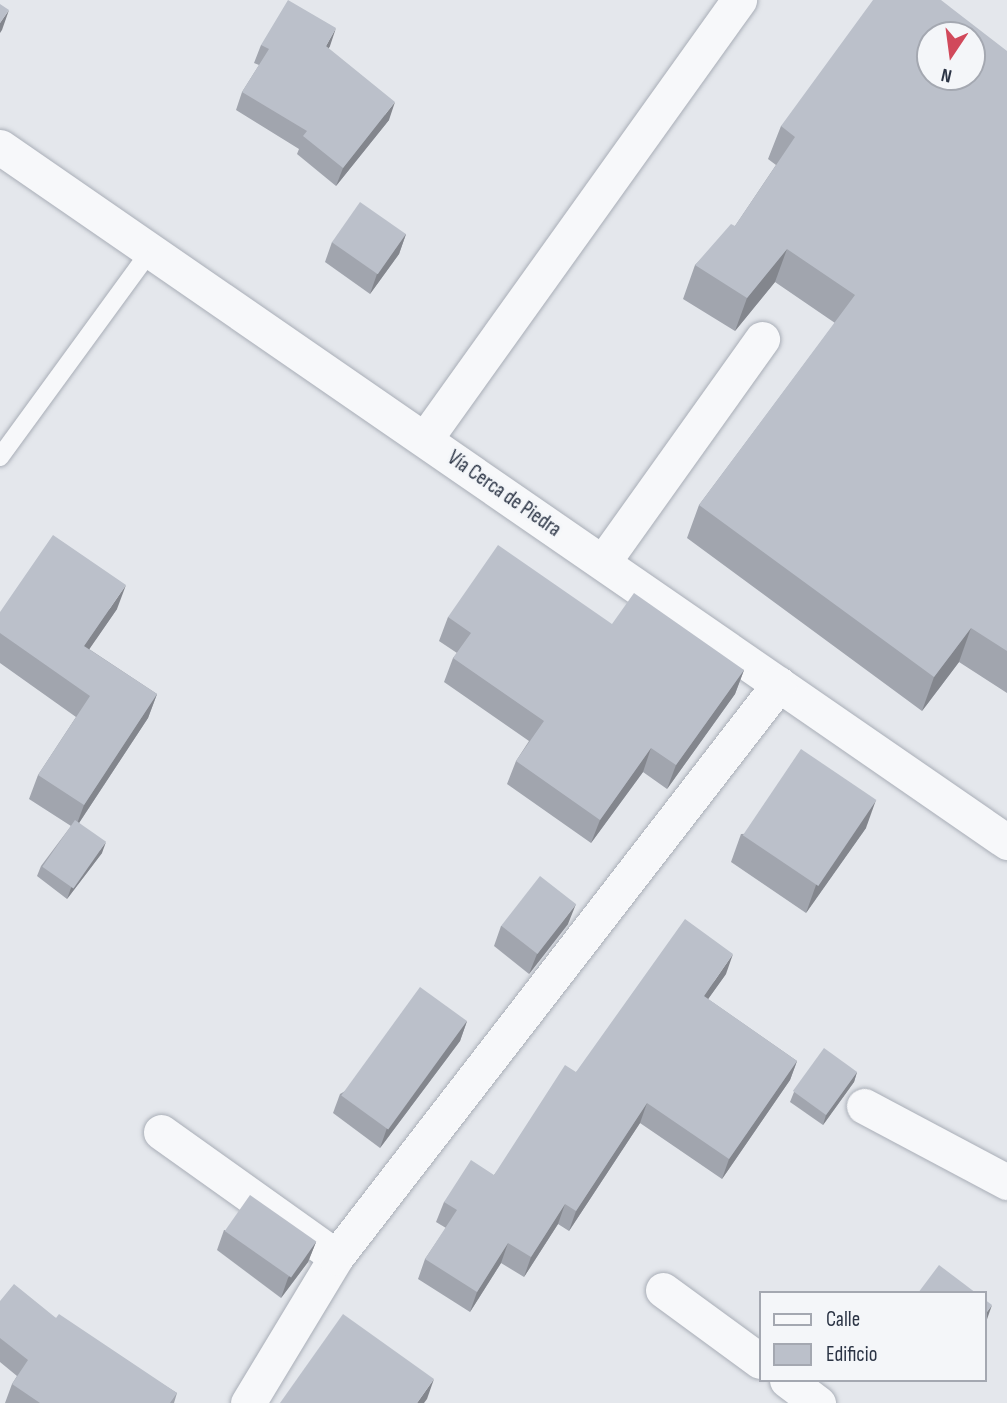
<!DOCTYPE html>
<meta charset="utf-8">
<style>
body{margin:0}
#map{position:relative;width:1007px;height:1403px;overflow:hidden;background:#e4e7ec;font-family:"Sofia Sans Condensed",sans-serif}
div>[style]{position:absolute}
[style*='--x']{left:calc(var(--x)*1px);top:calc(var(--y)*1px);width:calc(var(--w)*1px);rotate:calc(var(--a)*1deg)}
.roads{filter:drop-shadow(0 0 2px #a9aeb7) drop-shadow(0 0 2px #a9aeb7)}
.service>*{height:18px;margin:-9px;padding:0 9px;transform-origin:9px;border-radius:9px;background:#f7f8fa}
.minor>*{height:35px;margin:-17.5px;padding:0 17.5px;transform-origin:17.5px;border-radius:17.5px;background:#f7f8fa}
.wall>*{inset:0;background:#a1a5ae}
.shaded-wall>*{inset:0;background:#83868d}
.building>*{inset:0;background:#bbc0ca;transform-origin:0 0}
span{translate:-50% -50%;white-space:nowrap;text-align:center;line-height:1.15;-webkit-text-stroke:6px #f4f6f9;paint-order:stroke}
.street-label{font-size:21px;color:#2b3445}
.legend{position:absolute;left:759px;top:1291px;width:228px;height:91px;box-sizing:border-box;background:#f4f6f9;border:2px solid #a4a8b1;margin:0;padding:9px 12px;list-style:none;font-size:21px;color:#2b3445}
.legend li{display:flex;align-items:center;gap:14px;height:35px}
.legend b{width:35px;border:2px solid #a4a8b1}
.north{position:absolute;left:916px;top:21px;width:70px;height:70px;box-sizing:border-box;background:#f4f6f9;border:2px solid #a4a8b1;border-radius:50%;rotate:193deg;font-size:19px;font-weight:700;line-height:28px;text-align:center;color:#2b3445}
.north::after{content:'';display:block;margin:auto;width:24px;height:32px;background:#d1495b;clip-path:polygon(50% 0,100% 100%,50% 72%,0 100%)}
</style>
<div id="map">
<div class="roads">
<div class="service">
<i style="--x:0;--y:457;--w:256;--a:-53.9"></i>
</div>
<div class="minor">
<i style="--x:0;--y:147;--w:1224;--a:34.61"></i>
<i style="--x:425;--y:439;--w:540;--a:-54.43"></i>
<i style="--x:603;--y:562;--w:274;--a:-54.5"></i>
<i style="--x:864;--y:1106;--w:162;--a:28"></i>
<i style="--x:161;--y:1132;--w:215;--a:35.5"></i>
<i style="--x:663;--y:1290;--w:120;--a:36.2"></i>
<i style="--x:787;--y:1380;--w:39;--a:37"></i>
<i style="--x:248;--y:1403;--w:170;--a:-58.9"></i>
<i style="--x:336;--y:1257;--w:724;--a:-52.29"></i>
</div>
</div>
<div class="wall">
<i style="clip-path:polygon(261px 45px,330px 46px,328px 49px,389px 120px,336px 186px,297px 154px,299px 149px,236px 110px,242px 92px,259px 65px,254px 63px)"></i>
<i style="clip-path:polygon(1007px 51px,1007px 693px,959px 662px,922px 711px,687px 538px,699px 505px,835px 323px,775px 282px,735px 331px,683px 299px,695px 265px,735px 226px,776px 165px,768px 159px,781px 126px)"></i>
<i style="clip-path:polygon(406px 234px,399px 254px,370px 294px,325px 262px,332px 242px)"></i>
<i style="clip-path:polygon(117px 609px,89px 649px,157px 694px,148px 718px,79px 823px,102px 853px,67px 899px,37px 876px,41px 866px,71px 826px,29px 799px,38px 775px,76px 717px,0 663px,0 612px)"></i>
<i style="clip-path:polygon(448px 617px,612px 624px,744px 670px,735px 694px,667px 789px,643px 772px,591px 843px,507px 784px,516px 761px,529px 741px,444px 682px,453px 658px,457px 653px,439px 641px)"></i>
<i style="clip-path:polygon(866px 828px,806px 913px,731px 862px,741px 834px)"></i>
<i style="clip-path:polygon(568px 924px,529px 974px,494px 946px,501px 926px)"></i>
<i style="clip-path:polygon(726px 974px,708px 999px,797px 1061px,790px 1080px,722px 1179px,640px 1123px,569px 1231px,558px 1224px,524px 1277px,501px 1263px,470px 1312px,418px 1279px,425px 1259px,446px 1228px,436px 1222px,444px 1202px,494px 1175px,576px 1072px)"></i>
<i style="clip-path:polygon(467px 1021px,460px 1041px,380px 1148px,333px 1113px,340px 1094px)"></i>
<i style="clip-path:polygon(857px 1072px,854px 1082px,823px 1125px,790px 1102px,794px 1092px)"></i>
<i style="clip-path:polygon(224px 1230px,316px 1242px,308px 1262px,281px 1298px,217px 1250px)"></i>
<i style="clip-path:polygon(0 1301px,56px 1318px,177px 1393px,174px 1403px,5px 1403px,12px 1384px,17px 1376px,0 1362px)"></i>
</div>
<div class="shaded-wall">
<i style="clip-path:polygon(9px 10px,2px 30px,0 33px,0 23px)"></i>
<i style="clip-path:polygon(336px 28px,330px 46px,319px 65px,326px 46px)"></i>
<i style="clip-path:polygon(395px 102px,389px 120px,336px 186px,343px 168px)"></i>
<i style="clip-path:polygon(406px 234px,399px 254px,370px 294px,377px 274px)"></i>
<i style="clip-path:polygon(787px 249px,775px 282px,735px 331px,747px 298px)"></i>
<i style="clip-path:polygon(126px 585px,117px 609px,75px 670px,84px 646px)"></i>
<i style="clip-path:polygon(971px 628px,959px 662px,922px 711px,934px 677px)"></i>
<i style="clip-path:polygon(744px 670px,735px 694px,667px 789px,676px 765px)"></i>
<i style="clip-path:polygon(157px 694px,148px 718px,75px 829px,84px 805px)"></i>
<i style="clip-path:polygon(651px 748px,643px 772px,591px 843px,600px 820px)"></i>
<i style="clip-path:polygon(876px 800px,866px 828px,806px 913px,816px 885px)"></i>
<i style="clip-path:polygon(106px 842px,102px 853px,67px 899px,71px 888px)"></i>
<i style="clip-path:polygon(576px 904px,568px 924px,529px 974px,537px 954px)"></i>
<i style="clip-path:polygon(733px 954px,726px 974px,696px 1016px,704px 996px)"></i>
<i style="clip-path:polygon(467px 1021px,460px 1041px,380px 1148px,387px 1128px)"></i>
<i style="clip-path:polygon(797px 1061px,790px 1080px,722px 1179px,729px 1159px)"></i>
<i style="clip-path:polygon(857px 1072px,854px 1082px,823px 1125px,826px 1115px)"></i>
<i style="clip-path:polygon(647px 1103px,640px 1123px,569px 1231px,576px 1211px)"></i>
<i style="clip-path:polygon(565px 1204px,558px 1224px,524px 1277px,531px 1257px)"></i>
<i style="clip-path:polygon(316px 1242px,308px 1262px,281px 1298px,288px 1278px)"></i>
<i style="clip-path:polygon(508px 1243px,501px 1263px,470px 1312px,477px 1292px)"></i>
<i style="clip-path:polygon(992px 1305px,985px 1325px,984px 1326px,984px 1316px)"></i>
<i style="clip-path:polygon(434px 1379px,427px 1399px,424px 1403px,417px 1403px)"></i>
</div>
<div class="building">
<i style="clip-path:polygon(288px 0,336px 28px,326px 46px,395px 102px,343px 168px,303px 136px,307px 131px,242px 92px,269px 49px,261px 45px)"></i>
<i style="clip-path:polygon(evenodd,873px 0,941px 0,1007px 51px,1007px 651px,971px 628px,934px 677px,699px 505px,855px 295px,787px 249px,747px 298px,695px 265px,731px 224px,735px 226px,795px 137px,781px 126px,873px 0,930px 35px,972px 35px,972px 77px,930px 77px,930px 35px)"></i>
<i style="clip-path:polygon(0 4px,9px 10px,0 23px)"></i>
<i style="left:360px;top:202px;width:56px;height:49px;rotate:35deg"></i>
<i style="clip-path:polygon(53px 535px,126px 585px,84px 646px,157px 694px,84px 805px,38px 775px,90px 696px,0 633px,0 612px)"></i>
<i style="clip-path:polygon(498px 545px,612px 624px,634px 593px,744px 670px,676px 765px,651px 748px,600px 820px,516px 761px,544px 721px,453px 658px,471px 633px,448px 617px)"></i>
<i style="left:801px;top:749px;width:91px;height:104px;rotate:34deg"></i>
<i style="left:75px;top:820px;width:38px;height:57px;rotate:35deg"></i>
<i style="left:540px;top:876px;width:46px;height:63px;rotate:38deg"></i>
<i style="clip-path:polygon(685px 919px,733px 954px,704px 996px,797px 1061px,729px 1159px,647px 1103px,576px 1211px,565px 1204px,531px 1257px,508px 1243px,477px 1292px,425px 1259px,457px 1210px,444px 1202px,471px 1160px,494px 1175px,565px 1065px,576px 1072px)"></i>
<i style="left:420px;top:987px;width:58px;height:134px;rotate:36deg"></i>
<i style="left:824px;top:1048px;width:41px;height:53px;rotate:36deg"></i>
<i style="left:250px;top:1195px;width:81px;height:44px;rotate:35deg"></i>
<i style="clip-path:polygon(939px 1265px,976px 1293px,918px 1293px)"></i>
<i style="clip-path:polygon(14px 1284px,56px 1318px,59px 1314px,177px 1393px,170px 1403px,40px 1403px,12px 1384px,28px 1360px,0 1338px,0 1301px)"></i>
<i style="clip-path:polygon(984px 1299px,992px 1305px,984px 1316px)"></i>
<i style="clip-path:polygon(343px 1314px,434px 1379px,417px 1403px,280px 1403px)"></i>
</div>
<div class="street-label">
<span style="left:504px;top:494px;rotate:35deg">Vía Cerca de Piedra</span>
</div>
<ul class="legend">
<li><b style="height:9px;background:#f7f8fa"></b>Calle</li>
<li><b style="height:19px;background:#bbc0ca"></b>Edificio</li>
</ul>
<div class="north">N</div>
</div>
